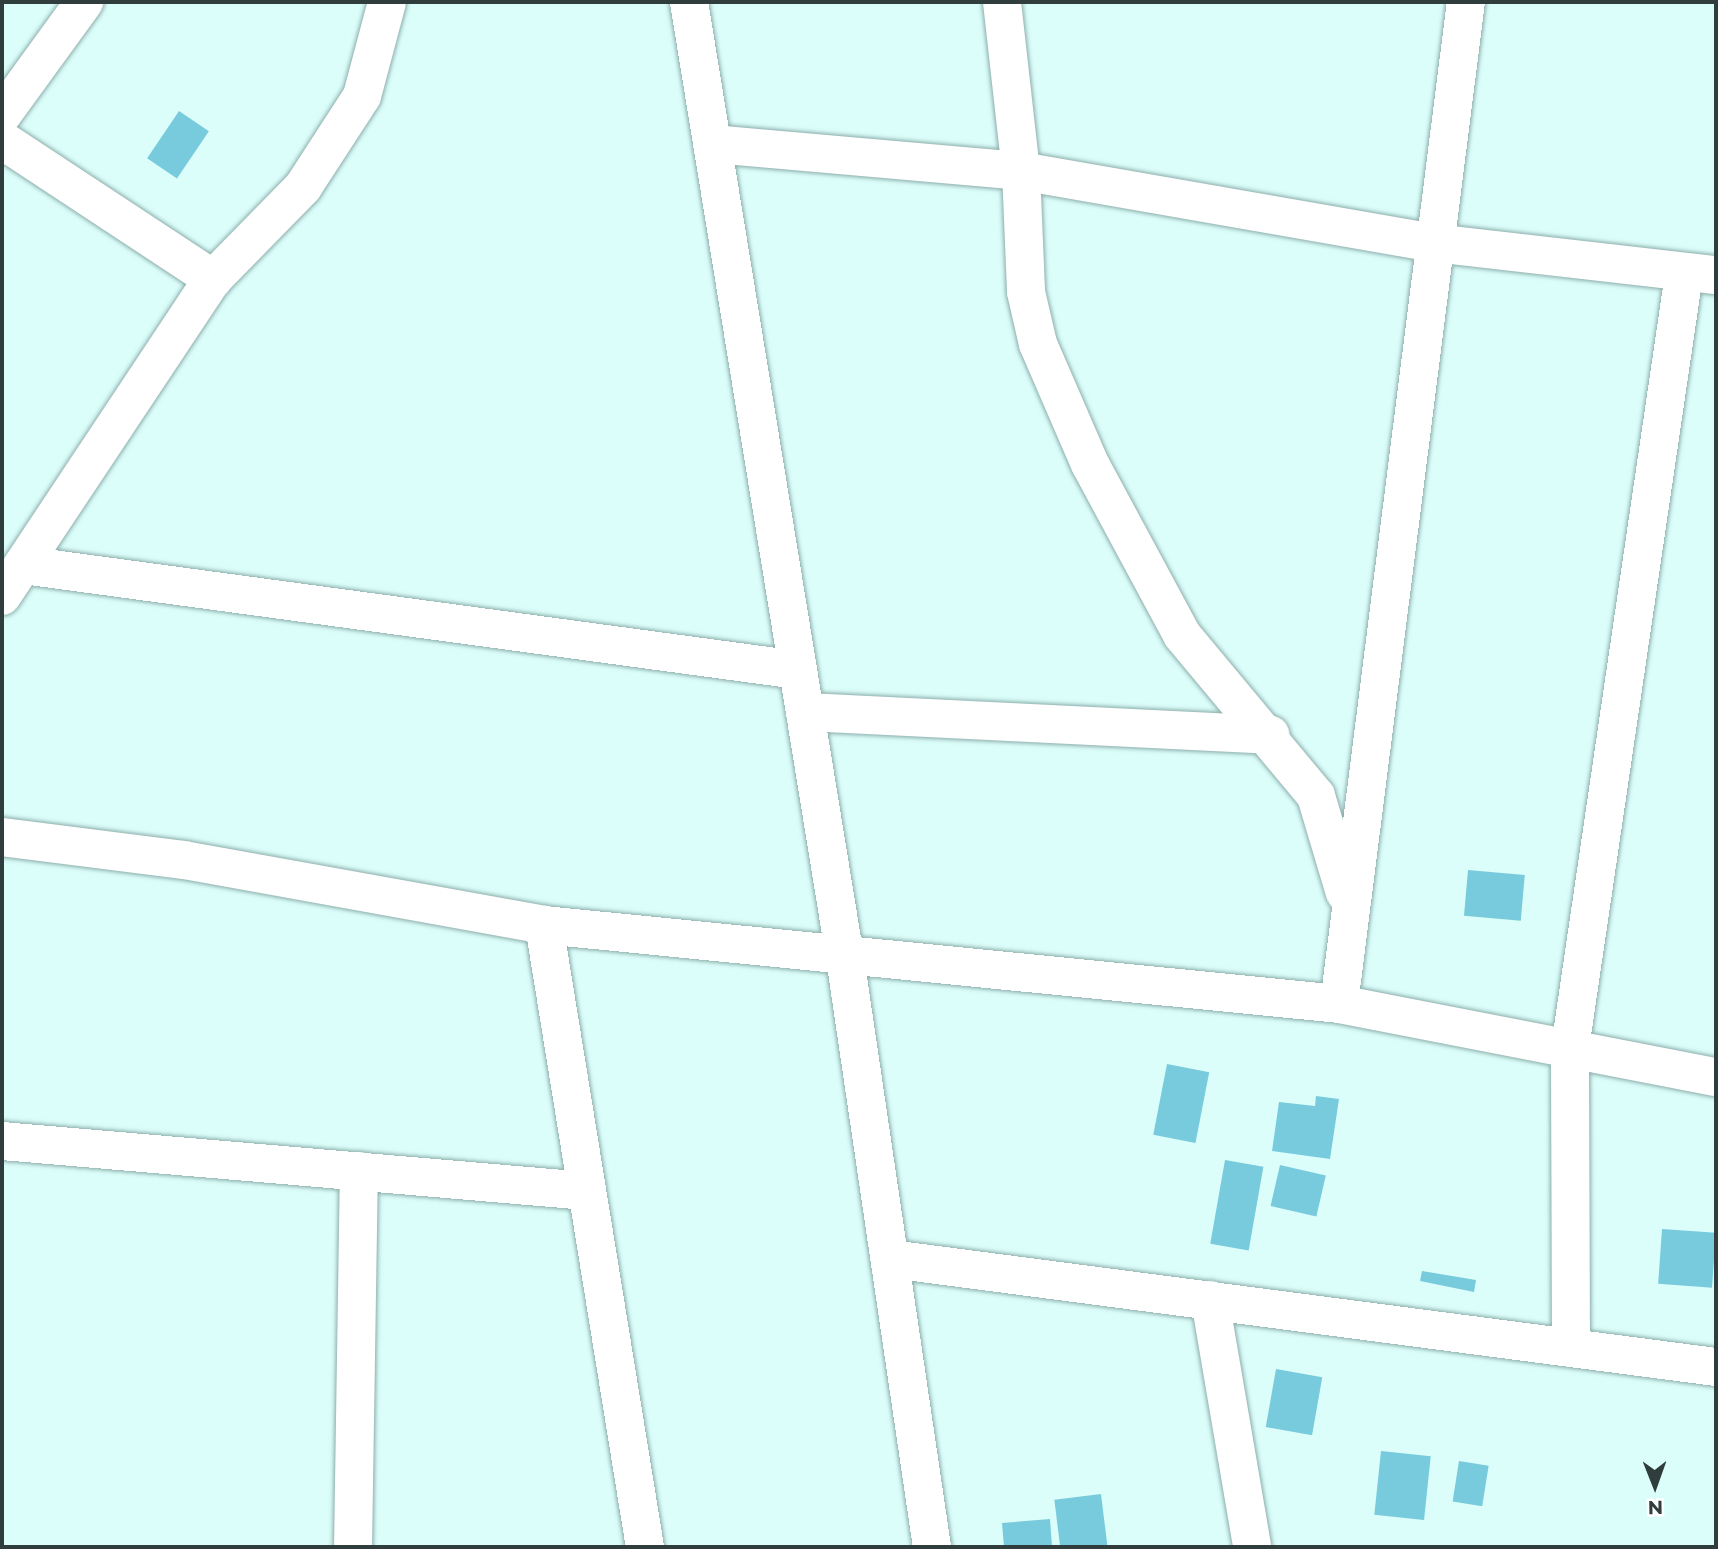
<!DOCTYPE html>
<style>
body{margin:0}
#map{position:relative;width:1718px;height:1549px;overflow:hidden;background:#dbfefb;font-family:Montserrat,sans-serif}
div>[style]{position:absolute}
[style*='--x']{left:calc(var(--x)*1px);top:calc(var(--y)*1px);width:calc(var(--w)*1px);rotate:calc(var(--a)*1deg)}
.building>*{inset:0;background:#78cbdc;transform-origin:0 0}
.roads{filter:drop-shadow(0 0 2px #8daeab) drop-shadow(0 0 2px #8daeab)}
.minor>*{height:38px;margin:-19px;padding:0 19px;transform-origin:19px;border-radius:19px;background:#fff}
span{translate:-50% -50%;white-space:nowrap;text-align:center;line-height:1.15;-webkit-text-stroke:5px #fff;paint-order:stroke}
.frame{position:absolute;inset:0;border:4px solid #2f3d3c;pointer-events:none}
.north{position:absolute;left:1620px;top:1451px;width:70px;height:70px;-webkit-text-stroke:5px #fff;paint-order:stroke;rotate:179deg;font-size:19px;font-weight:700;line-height:28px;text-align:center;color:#2f3d3c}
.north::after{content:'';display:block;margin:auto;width:24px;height:32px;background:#2f3d3c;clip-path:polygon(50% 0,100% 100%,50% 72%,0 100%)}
</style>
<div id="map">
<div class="building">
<i style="left:179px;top:111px;width:36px;height:57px;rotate:34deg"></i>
<i style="left:1468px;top:870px;width:57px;height:46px;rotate:5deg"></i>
<i style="left:1167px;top:1064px;width:43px;height:72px;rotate:11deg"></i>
<i style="clip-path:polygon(1316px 1096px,1339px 1099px,1330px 1159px,1272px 1151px,1279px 1102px,1315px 1106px)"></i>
<i style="left:1225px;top:1160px;width:39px;height:85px;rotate:10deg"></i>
<i style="left:1280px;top:1165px;width:47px;height:42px;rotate:13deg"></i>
<i style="left:1662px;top:1229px;width:54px;height:55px;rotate:4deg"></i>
<i style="clip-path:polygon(1422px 1271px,1476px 1280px,1474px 1292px,1420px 1281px)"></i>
<i style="left:1276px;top:1369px;width:47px;height:59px;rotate:10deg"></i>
<i style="left:1381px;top:1451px;width:50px;height:64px;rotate:6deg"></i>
<i style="left:1459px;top:1461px;width:30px;height:41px;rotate:9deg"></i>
<i style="left:1101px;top:1494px;width:52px;height:47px;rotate:83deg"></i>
<i style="clip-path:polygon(1050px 1519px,1052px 1547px,1004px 1547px,1002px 1523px)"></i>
</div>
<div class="roads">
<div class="minor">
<i style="--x:689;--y:2;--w:969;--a:80.73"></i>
<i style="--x:845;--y:958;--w:595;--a:81.6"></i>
<i style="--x:1002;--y:2;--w:170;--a:83.6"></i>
<i style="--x:1021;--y:171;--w:121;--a:87.6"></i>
<i style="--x:1026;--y:292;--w:53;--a:77"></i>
<i style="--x:1038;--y:344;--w:131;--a:66.6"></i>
<i style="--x:1090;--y:464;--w:194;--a:61.7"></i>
<i style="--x:1182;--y:635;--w:209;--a:50.2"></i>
<i style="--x:1316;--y:796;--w:101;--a:73.4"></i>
<i style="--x:2;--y:115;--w:140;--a:-54"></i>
<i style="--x:2;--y:140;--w:253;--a:33.4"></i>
<i style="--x:713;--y:144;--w:309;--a:5"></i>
<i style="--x:1021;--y:171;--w:419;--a:9.9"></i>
<i style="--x:1434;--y:243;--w:284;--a:6.5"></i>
<i style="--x:23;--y:565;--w:782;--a:7.72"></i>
<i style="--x:2;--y:596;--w:381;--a:-56.4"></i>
<i style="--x:213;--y:279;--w:129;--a:-45.6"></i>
<i style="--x:303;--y:187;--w:108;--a:-57"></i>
<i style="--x:362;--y:96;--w:97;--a:-75.1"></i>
<i style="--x:805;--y:712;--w:466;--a:2.8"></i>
<i style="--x:2;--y:837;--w:183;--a:7.2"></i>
<i style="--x:184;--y:860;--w:366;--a:10.2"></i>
<i style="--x:544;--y:925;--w:799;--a:5.67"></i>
<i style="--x:1339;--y:1004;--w:384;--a:11"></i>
<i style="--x:544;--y:925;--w:630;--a:80.78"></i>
<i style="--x:1339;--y:1004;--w:1010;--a:-82.78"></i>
<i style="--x:2;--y:1141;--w:587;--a:4.89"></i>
<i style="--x:891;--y:1259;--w:832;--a:7.46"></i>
<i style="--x:1210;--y:1300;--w:251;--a:80.3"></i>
<i style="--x:1571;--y:1346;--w:298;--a:-90.2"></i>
<i style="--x:1570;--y:1048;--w:782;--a:-81.62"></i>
<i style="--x:353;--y:1547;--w:376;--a:-89.1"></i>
</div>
</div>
<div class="frame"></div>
<div class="north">N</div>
</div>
